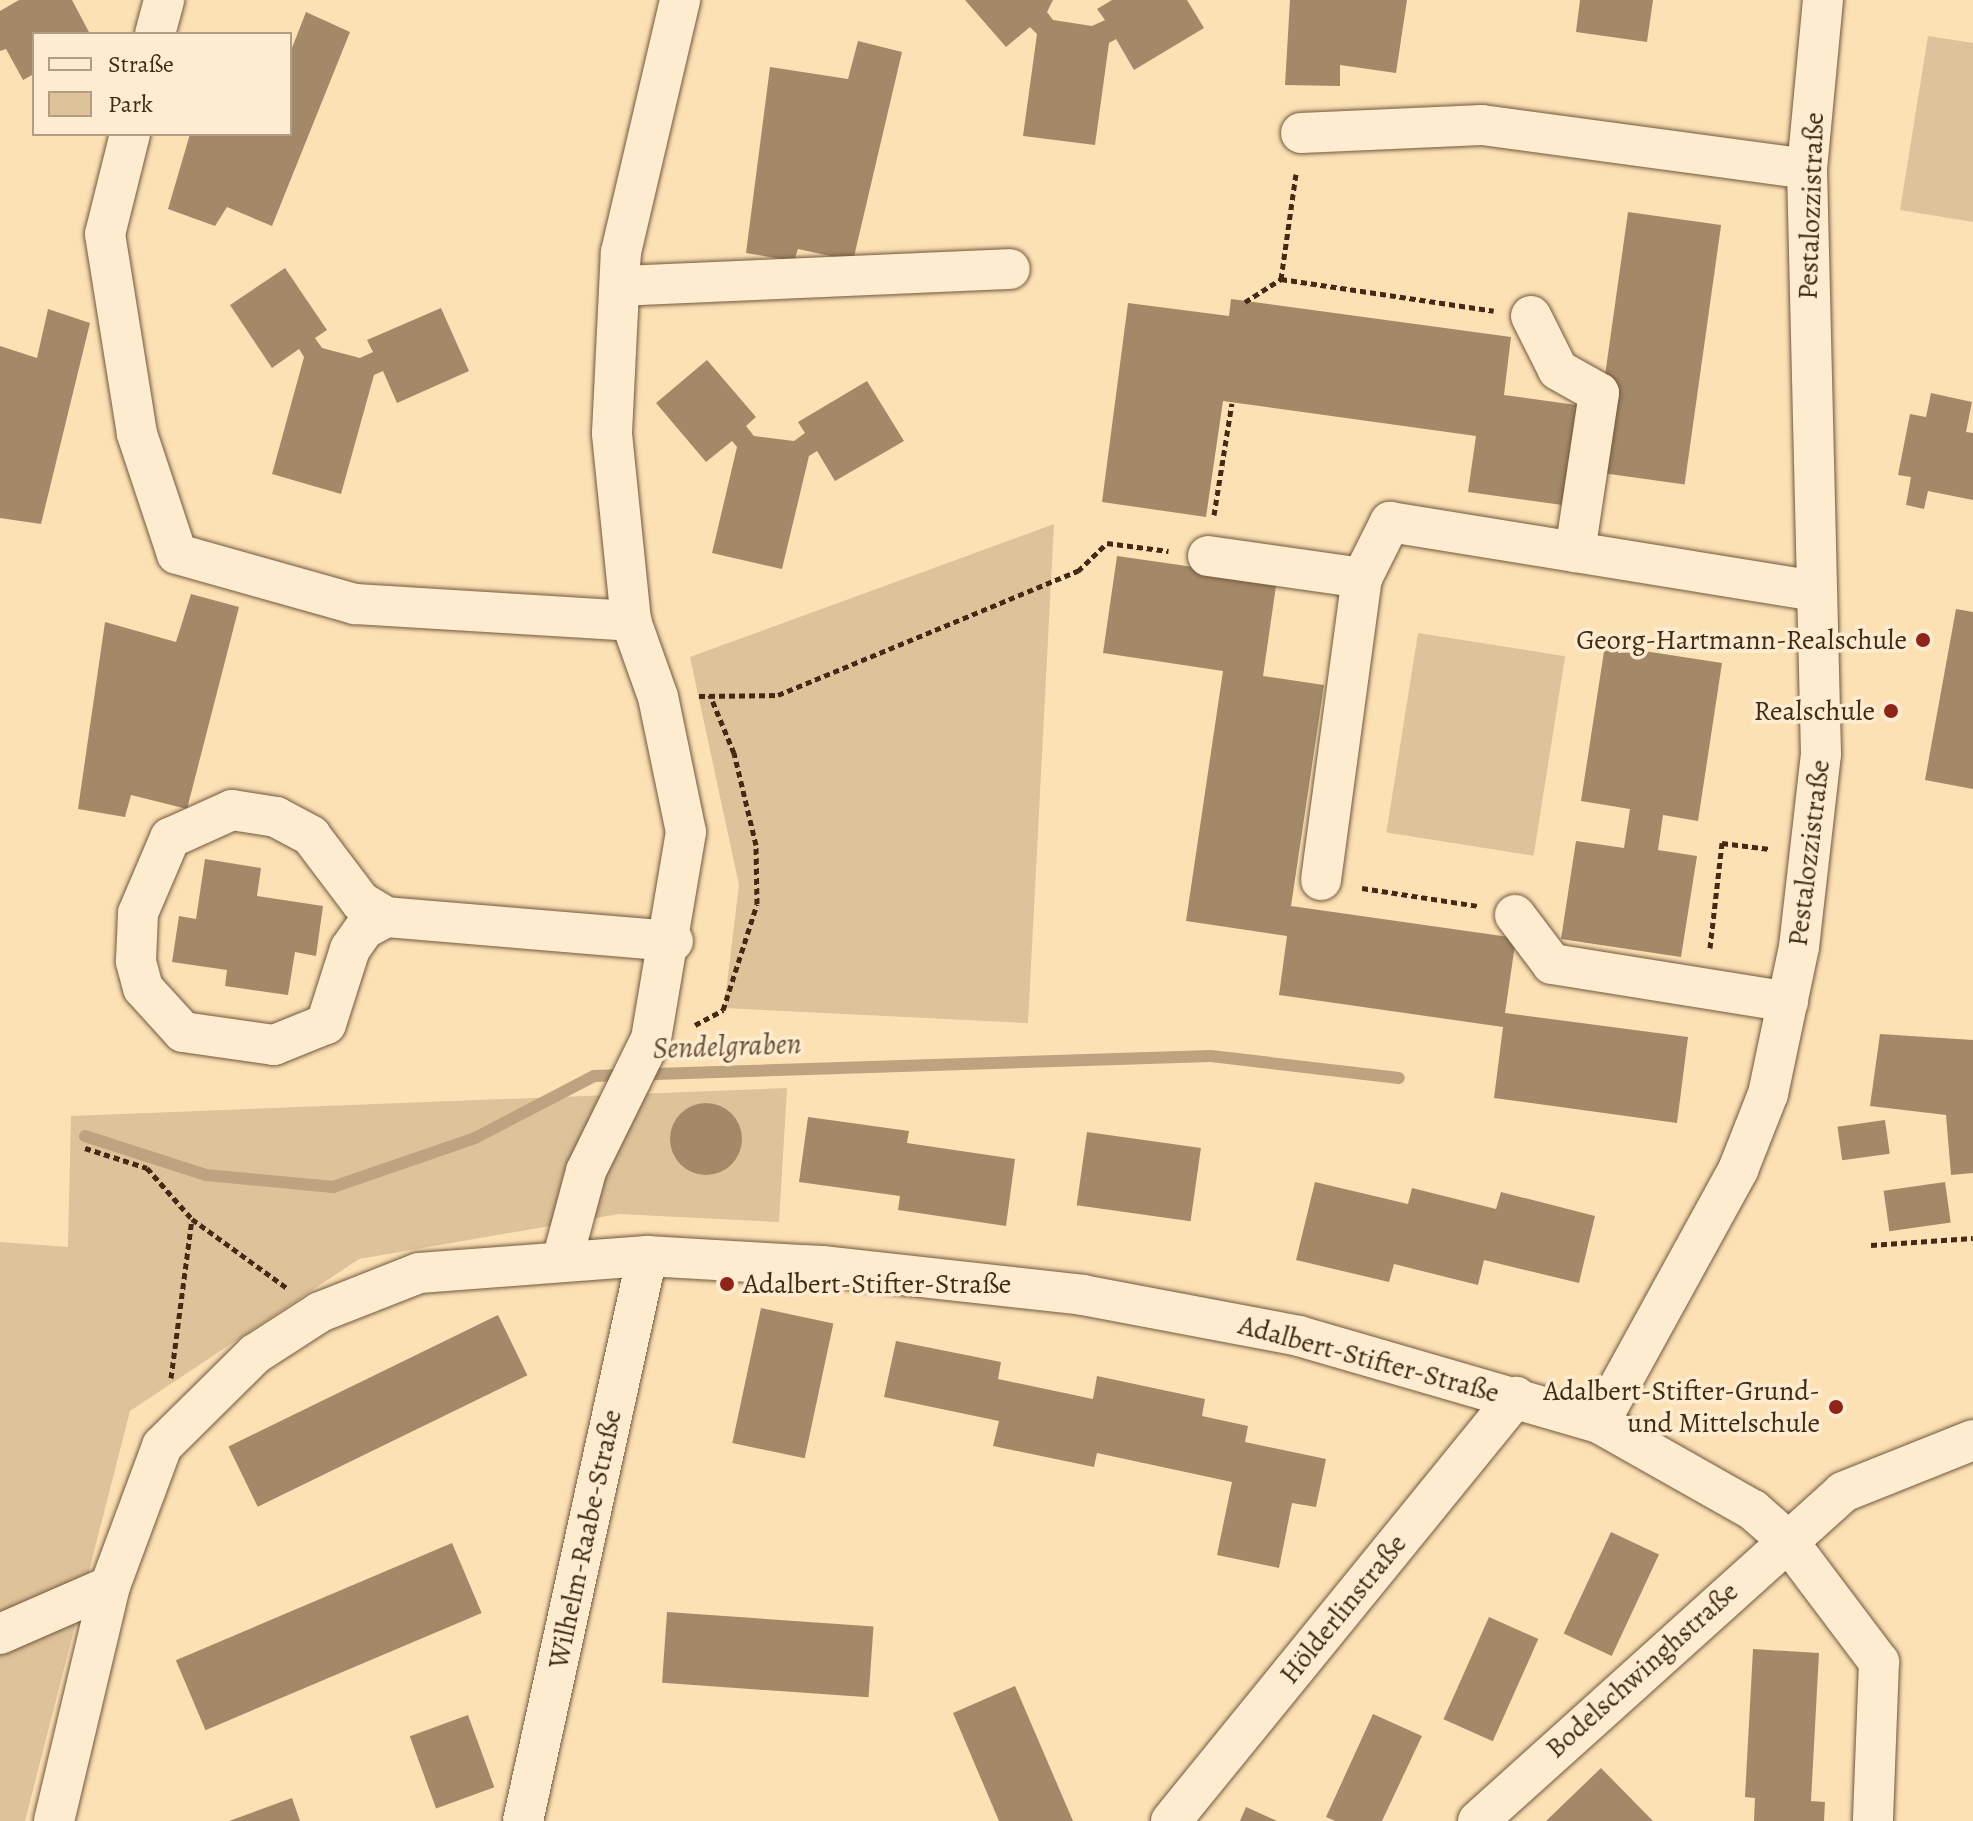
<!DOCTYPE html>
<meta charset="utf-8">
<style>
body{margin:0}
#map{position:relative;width:1973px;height:1821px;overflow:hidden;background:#fce1b5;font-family:Alegreya,serif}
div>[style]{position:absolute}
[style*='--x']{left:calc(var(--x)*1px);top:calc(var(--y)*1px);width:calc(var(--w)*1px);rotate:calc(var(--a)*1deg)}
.green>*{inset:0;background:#ddc29a;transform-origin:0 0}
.stream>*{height:12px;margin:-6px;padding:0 6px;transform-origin:6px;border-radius:6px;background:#bda37f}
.building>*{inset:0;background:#a48968;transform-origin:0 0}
.round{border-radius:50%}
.path>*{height:5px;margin-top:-2.5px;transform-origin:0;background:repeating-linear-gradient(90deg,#442a15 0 6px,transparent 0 10px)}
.roads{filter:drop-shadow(0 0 2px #72583d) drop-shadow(0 0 2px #72583d)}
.minor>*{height:40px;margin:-20px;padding:0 20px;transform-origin:20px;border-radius:20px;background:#fdeccf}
.dots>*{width:22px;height:22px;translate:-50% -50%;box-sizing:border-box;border:4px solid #fdeccf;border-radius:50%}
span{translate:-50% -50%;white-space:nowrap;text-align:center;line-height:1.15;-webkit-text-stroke:7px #fdeccf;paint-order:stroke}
.street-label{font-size:28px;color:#442a15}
.poi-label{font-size:28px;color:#442a15}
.right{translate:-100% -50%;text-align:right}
.left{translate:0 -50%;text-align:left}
.water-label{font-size:30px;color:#684e35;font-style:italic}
.legend{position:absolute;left:32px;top:32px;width:260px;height:104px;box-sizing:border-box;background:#fdeccf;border:2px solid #b39e85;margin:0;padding:10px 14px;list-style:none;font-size:24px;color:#442a15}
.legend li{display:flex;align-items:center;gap:16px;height:40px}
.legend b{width:40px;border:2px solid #b39e85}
</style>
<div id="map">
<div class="green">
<i style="clip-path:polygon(1928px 36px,1973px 43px,1973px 222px,1900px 210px)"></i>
<i style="clip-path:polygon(1054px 524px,1028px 1023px,724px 1008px,739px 885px,690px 657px)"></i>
<i style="left:1418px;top:633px;width:149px;height:202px;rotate:9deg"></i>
<i style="clip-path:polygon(787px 1088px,779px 1222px,619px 1214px,359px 1259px,130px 1411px,25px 1821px,0 1821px,0 1242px,68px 1247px,71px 1116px)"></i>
</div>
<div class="stream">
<i style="--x:85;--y:1136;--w:127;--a:17.9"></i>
<i style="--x:206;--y:1175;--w:128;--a:5.4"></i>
<i style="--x:333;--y:1187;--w:150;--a:-19"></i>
<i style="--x:475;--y:1138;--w:134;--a:-27.5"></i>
<i style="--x:594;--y:1076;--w:617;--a:-1.86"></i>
<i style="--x:1211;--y:1056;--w:189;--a:6.7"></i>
</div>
<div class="building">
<i style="clip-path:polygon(19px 0,72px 0,90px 34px,34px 34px,34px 74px,23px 80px,6px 49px,0 51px,0 11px)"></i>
<i style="clip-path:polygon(965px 0,1053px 0,1047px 12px,1053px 20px,1092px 26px,1105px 20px,1097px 9px,1112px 0,1187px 0,1204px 28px,1134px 70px,1116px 39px,1109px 43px,1095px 145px,1023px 136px,1037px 34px,1030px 27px,1006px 47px)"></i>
<i style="clip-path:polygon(1290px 0,1407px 0,1396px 73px,1340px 65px,1340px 86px,1285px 85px)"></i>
<i style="clip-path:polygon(1580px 0,1653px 0,1647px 42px,1576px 32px)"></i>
<i style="clip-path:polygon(306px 12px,350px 32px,272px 226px,227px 207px,215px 226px,168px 209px,190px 134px,290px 134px,290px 53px)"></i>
<i style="clip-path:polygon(858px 41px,902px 52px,853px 261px,798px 249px,794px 261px,746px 253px,770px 67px,848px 79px)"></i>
<i style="left:1628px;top:212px;width:94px;height:262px;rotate:8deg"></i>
<i style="clip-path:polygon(285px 268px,327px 330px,315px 338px,322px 348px,360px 358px,373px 352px,367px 340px,441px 308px,469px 371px,397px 403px,383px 371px,374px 375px,341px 494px,272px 474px,304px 357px,299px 349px,272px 368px,230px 305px)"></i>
<i style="clip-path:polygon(1231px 299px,1511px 337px,1504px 395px,1591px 407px,1577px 507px,1468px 492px,1476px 436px,1223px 401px,1206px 517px,1102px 502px,1128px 303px,1229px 316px)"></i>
<i style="clip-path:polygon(48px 309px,90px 323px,41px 524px,0 518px,0 346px,37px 358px)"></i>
<i style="clip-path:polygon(707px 360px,756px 417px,746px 426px,754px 436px,794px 441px,805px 433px,798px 422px,867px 381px,904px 441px,835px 481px,817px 451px,809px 456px,782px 569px,712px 553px,737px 447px,732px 441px,706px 462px,656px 403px)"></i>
<i style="clip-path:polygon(1931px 393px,1972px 402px,1966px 432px,1973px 433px,1973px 500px,1928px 491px,1924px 509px,1906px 505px,1911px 477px,1898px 475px,1910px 414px,1926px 417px)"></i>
<i style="clip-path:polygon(1117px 556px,1277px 579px,1263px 676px,1324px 685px,1291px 906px,1516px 938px,1505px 1013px,1688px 1037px,1677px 1123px,1494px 1098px,1503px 1027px,1279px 995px,1287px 936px,1186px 921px,1223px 671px,1103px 653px)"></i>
<i style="clip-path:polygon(191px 594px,239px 607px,187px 809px,131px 795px,125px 817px,78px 809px,105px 622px,176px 642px)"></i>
<i style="clip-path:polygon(1956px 609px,1973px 612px,1973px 789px,1925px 780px)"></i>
<i style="clip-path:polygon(1605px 645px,1722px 663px,1698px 821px,1663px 815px,1658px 850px,1697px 856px,1681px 957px,1561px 939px,1576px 841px,1624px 848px,1630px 809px,1581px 801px)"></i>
<i style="clip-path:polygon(205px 859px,261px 868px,257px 896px,323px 906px,316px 956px,295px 952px,288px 995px,225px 986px,227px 970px,172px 962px,179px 916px,196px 919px)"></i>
<i style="clip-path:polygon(1880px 1034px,1973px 1040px,1973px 1173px,1951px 1175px,1946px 1115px,1870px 1106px)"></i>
<i class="round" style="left:670px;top:1103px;width:72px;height:72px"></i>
<i style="clip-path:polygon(808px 1117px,909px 1131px,907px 1143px,1015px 1159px,1006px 1226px,898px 1210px,900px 1196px,799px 1182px)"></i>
<i style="left:1885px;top:1120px;width:34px;height:48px;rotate:82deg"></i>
<i style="left:1087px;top:1132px;width:115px;height:74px;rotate:8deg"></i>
<i style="clip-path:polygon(1315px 1182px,1408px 1204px,1412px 1188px,1496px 1209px,1501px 1192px,1595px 1216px,1579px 1283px,1484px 1260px,1478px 1285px,1394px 1264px,1389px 1282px,1296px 1260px)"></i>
<i style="left:1945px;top:1182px;width:41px;height:62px;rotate:82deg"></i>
<i style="left:761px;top:1308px;width:74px;height:138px;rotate:12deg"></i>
<i style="left:498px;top:1315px;width:67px;height:300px;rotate:64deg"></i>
<i style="clip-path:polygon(896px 1341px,1001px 1362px,998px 1379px,1093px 1399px,1097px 1376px,1205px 1399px,1202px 1416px,1248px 1426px,1245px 1442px,1326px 1459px,1316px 1507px,1292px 1503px,1279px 1568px,1217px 1555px,1232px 1482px,1097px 1453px,1094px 1467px,993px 1446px,999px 1421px,884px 1397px)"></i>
<i style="left:1611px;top:1532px;width:53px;height:112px;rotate:25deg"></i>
<i style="left:452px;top:1543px;width:76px;height:300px;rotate:67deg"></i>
<i style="left:667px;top:1612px;width:207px;height:71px;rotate:4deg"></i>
<i style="left:1489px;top:1617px;width:54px;height:112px;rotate:24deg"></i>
<i style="clip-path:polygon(1753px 1649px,1819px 1653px,1811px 1801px,1825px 1802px,1824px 1821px,1754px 1821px,1755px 1798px,1745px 1797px)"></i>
<i style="clip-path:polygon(1015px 1686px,1073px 1821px,999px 1821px,953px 1713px)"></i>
<i style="clip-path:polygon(1373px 1714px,1422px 1736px,1382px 1821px,1335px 1821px,1326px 1817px)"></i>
<i style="left:468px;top:1715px;width:77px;height:62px;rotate:70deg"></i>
<i style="clip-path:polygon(1601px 1768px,1653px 1821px,1546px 1821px)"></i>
<i style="clip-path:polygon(292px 1798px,300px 1821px,229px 1821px)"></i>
<i style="clip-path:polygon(1246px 1807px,1277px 1821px,1240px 1821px)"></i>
</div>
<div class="path">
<i style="--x:1281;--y:279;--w:215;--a:8.5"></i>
<i style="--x:1245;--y:302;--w:43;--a:-32.6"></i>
<i style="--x:1281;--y:279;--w:106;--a:-81.9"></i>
<i style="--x:1214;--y:515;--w:113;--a:-80.9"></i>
<i style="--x:699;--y:696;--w:79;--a:-0.7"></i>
<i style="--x:778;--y:695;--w:325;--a:-22.5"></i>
<i style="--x:1078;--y:571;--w:40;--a:-44"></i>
<i style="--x:1107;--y:543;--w:62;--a:7.5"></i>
<i style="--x:1362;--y:888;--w:117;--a:8.8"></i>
<i style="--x:1710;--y:948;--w:106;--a:-83.5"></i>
<i style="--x:1722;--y:843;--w:48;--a:7.1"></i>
<i style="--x:695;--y:1025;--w:32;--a:-28"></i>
<i style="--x:723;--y:1010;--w:111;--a:-72.2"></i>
<i style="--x:757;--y:904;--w:59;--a:-91"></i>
<i style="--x:756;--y:845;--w:95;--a:-103.4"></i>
<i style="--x:734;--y:753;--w:63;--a:-112.5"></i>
<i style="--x:85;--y:1148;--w:65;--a:17.9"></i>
<i style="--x:147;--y:1168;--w:68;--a:48.6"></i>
<i style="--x:192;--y:1219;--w:117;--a:36"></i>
<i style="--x:1871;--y:1245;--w:102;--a:-3.9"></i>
<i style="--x:171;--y:1378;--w:160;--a:-82.5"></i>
</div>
<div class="roads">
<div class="minor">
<i style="--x:155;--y:34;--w:35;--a:-75"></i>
<i style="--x:1301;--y:133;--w:181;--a:-2.5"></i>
<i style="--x:1482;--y:125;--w:328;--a:7.7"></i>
<i style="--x:130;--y:134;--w:103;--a:104"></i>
<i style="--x:105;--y:234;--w:203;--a:80.9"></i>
<i style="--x:137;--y:434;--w:126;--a:71.6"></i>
<i style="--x:177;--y:554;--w:185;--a:15.7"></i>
<i style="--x:355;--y:604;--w:277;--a:3.5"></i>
<i style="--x:620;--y:286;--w:390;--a:-2.5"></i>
<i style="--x:1531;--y:316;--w:60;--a:63.4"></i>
<i style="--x:1558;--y:370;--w:47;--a:29.3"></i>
<i style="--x:1599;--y:393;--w:161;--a:98.6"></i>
<i style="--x:1208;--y:556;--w:156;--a:8.1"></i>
<i style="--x:1362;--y:578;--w:63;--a:-63.4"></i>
<i style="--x:1390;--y:522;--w:431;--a:9.2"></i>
<i style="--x:1321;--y:880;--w:305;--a:-82.3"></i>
<i style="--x:1515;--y:915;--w:61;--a:52.9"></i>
<i style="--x:1552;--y:964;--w:239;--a:9.1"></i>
<i style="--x:386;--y:917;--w:25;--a:151"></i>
<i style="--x:364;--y:929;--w:24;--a:125"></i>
<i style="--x:350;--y:949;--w:79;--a:107.7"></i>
<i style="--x:326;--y:1024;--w:56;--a:158"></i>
<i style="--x:274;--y:1045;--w:92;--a:-171.9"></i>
<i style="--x:183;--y:1032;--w:59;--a:-132.3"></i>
<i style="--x:143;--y:988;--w:28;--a:-105"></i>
<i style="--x:136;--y:961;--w:48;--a:-87.6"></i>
<i style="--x:138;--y:913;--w:82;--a:-66.9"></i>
<i style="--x:170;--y:838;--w:68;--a:-24.3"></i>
<i style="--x:232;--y:810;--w:45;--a:9"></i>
<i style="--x:276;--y:817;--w:40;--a:28"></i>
<i style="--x:311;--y:836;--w:83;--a:52.9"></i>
<i style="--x:361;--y:902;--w:29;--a:31"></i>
<i style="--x:386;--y:917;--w:288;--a:4.8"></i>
<i style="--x:563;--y:1257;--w:89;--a:-75"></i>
<i style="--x:586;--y:1171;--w:147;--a:-63.8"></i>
<i style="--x:651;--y:1039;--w:210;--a:-80.4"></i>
<i style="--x:686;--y:832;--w:138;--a:-101.7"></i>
<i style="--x:658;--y:697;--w:81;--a:-109.6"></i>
<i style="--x:631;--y:621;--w:189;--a:-95.8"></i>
<i style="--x:612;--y:433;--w:181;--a:-87.2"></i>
<i style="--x:621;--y:252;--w:259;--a:-76.8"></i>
<i style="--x:1599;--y:1423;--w:289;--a:-61.2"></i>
<i style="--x:1738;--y:1170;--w:82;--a:-68.5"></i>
<i style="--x:1768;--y:1094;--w:150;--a:-78.1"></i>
<i style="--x:1799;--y:947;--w:194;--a:-83.5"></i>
<i style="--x:1821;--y:754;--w:585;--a:-91.37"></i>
<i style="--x:1807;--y:169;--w:170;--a:-84.6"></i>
<i style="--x:0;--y:1634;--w:120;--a:-23.6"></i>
<i style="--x:54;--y:1821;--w:242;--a:-76.6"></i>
<i style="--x:110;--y:1586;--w:149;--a:-69.6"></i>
<i style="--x:162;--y:1446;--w:131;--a:-44.7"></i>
<i style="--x:255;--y:1354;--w:77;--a:-32.9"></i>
<i style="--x:320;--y:1312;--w:106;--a:-21.5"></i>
<i style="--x:419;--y:1273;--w:229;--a:-4.3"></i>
<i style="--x:647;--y:1256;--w:175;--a:3.3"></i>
<i style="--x:822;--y:1266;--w:263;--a:6.3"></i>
<i style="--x:1083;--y:1295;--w:220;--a:10.7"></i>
<i style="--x:1299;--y:1336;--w:312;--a:16.2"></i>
<i style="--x:1599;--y:1423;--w:177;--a:29.5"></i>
<i style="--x:1753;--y:1510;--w:45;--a:41.4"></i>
<i style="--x:1787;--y:1540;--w:153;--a:53"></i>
<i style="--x:1879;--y:1662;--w:159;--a:92.2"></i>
<i style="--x:523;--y:1821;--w:578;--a:-77.62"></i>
<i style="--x:1171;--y:1821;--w:547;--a:-50.87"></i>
<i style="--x:1478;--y:1821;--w:491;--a:-42"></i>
<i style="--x:1843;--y:1492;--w:140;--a:-21.8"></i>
</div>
</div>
<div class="dots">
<i style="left:1923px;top:640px;background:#8f2418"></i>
<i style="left:1891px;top:711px;background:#8f2418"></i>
<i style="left:727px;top:1284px;background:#8f2418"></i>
<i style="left:1836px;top:1407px;background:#8f2418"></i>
</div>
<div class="street-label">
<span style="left:1811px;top:206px;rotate:-88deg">Pestalozzistraße</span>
<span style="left:1809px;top:853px;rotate:-83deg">Pestalozzistraße</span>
<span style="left:1369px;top:1359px;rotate:15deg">Adalbert-Stifter-Straße</span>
<span style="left:585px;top:1539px;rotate:-78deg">Wilhelm-Raabe-Straße</span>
<span style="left:1343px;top:1609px;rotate:-51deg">Hölderlinstraße</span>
<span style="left:1642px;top:1670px;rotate:-42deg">Bodelschwinghstraße</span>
</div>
<div class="poi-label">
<span class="right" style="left:1907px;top:640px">Georg-Hartmann-Realschule</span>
<span class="right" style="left:1875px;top:711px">Realschule</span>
<span class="left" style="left:743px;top:1284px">Adalbert-Stifter-Straße</span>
<span class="right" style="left:1820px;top:1407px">Adalbert-Stifter-Grund-<br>und Mittelschule</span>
</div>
<div class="water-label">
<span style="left:727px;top:1046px;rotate:-2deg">Sendelgraben</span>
</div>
<ul class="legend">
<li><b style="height:10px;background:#fdeccf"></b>Straße</li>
<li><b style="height:22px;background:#ddc29a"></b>Park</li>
</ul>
</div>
